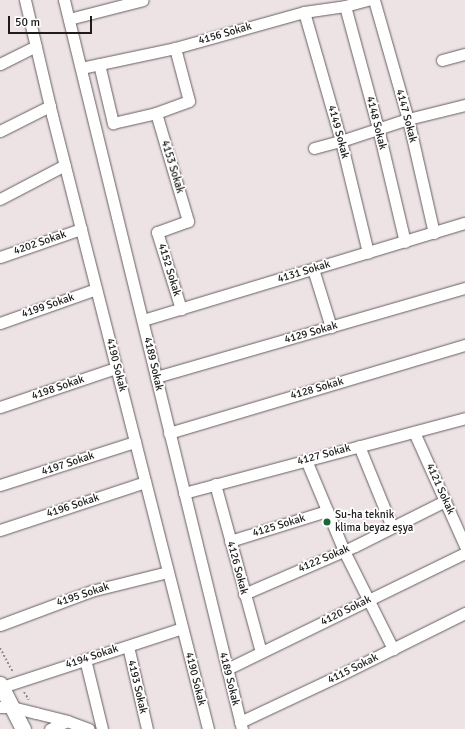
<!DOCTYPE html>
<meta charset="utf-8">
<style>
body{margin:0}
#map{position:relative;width:465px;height:729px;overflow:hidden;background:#ede3e4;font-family:Signika,sans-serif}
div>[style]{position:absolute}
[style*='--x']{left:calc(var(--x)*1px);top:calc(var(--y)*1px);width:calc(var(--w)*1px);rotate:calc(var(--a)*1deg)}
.path>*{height:2px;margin-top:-1px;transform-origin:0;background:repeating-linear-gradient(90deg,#90898a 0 2px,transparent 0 4px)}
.roads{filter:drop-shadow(0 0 1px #665f5f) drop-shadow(0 0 1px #665f5f)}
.minor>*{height:11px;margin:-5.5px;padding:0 5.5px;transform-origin:5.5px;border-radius:5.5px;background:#fff}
.secondary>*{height:15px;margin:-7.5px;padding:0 7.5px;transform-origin:7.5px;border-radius:7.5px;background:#fff}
.dots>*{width:11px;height:11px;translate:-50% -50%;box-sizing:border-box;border:2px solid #fff;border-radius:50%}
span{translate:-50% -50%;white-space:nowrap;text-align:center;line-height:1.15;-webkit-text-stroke:3.5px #fff;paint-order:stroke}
.street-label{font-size:11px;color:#1e1b1b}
.poi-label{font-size:11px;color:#1e1b1b}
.left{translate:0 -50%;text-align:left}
.scale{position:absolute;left:8px;top:16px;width:84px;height:18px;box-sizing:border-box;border:2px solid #1e1b1b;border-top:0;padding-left:5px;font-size:12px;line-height:14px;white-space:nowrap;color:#1e1b1b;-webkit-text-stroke:3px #fff;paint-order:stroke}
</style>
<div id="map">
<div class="path">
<i style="--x:0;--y:648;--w:27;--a:62"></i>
<i style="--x:24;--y:692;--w:9;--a:58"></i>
</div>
<div class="roads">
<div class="minor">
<i style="--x:25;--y:0;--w:118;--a:76.8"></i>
<i style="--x:52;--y:115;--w:634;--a:75.74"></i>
<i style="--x:64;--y:0;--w:750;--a:76.28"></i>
<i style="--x:374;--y:0;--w:124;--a:74.1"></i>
<i style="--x:408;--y:119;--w:117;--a:77.2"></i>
<i style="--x:345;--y:6;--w:126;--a:74.9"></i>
<i style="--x:378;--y:128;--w:117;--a:76.7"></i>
<i style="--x:304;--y:12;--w:134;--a:74"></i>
<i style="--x:341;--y:141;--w:115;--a:76.4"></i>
<i style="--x:69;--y:19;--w:76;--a:-14.4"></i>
<i style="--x:442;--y:60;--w:24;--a:-15"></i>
<i style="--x:0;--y:64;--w:40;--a:-26.6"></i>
<i style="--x:99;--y:64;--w:61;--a:76.7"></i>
<i style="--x:113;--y:123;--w:44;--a:-13.1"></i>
<i style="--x:156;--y:113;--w:35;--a:-20"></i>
<i style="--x:189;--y:101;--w:55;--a:-104.8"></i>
<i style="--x:81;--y:68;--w:96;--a:-12"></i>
<i style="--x:175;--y:48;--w:134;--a:-15.6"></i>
<i style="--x:304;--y:12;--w:41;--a:-8.3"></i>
<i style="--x:345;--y:6;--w:24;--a:-15"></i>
<i style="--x:156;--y:113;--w:113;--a:73.5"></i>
<i style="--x:188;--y:221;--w:33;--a:160"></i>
<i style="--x:157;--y:232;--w:81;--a:72.7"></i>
<i style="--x:0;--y:131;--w:56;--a:-26.6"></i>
<i style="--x:314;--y:148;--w:28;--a:-15"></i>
<i style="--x:341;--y:141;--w:71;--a:-18.2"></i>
<i style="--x:408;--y:119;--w:59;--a:-13.8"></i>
<i style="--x:0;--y:199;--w:73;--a:-27.6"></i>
<i style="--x:0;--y:257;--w:86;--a:-19.1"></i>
<i style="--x:313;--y:269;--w:61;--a:72.8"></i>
<i style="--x:143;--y:320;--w:336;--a:-16.8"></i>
<i style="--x:0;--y:323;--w:102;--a:-19.5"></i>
<i style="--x:156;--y:377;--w:322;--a:-16.1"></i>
<i style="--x:0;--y:407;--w:122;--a:-18.6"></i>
<i style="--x:414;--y:432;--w:125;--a:65.9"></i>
<i style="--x:169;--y:433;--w:309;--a:-16.6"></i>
<i style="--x:359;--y:446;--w:87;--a:67.8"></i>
<i style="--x:306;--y:460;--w:99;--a:67.3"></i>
<i style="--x:344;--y:551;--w:110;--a:63.4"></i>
<i style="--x:215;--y:484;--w:174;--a:74.7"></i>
<i style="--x:0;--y:485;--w:142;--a:-17.7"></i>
<i style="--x:184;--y:493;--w:291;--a:-14.9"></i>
<i style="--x:0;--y:530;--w:153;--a:-18.3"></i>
<i style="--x:230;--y:541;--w:102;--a:-17.2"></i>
<i style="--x:244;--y:594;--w:121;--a:-23.4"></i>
<i style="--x:355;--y:546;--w:101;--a:-26.6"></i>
<i style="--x:0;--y:625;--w:97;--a:-20.5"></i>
<i style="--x:91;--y:591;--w:79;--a:-13.9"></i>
<i style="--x:128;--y:646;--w:85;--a:77.1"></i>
<i style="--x:85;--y:659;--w:72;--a:76.3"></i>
<i style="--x:227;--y:669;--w:265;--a:-26"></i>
<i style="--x:2;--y:687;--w:189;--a:-18.1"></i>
<i style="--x:0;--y:707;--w:12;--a:0"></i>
<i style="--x:12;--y:707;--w:25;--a:14"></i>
<i style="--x:36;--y:713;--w:32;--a:14"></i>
<i style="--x:67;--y:721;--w:23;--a:20"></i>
<i style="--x:240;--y:722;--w:110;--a:-25.2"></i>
<i style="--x:340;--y:675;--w:140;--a:-26.4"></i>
<i style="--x:50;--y:729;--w:19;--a:-25"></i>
</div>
<div class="secondary">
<i style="--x:0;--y:684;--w:51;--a:62.9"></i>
</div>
</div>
<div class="dots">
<i style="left:327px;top:522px;background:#1a6634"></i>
</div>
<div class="street-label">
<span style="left:225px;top:34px;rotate:-16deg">4156 Sokak</span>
<span style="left:406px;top:116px;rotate:75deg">4147 Sokak</span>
<span style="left:376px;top:123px;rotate:76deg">4148 Sokak</span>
<span style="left:338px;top:132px;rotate:75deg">4149 Sokak</span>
<span style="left:172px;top:167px;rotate:73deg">4153 Sokak</span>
<span style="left:40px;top:243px;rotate:-19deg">4202 Sokak</span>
<span style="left:169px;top:270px;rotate:73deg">4152 Sokak</span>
<span style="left:304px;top:272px;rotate:-17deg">4131 Sokak</span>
<span style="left:48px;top:306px;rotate:-19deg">4199 Sokak</span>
<span style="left:311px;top:333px;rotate:-16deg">4129 Sokak</span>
<span style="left:153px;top:364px;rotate:77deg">4189 Sokak</span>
<span style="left:116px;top:365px;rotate:76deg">4190 Sokak</span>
<span style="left:58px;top:388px;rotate:-19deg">4198 Sokak</span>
<span style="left:317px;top:389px;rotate:-16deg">4128 Sokak</span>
<span style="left:324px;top:455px;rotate:-15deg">4127 Sokak</span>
<span style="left:68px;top:464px;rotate:-18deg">4197 Sokak</span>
<span style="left:440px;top:489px;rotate:66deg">4121 Sokak</span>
<span style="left:73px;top:506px;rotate:-18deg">4196 Sokak</span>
<span style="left:279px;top:526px;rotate:-17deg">4125 Sokak</span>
<span style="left:324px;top:559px;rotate:-23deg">4122 Sokak</span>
<span style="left:237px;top:568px;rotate:75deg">4126 Sokak</span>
<span style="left:83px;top:595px;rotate:-18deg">4195 Sokak</span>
<span style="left:346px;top:611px;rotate:-26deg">4120 Sokak</span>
<span style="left:92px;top:657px;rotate:-18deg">4194 Sokak</span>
<span style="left:353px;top:669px;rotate:-26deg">4115 Sokak</span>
<span style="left:195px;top:679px;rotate:76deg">4190 Sokak</span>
<span style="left:229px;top:679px;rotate:76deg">4189 Sokak</span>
<span style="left:137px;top:687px;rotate:77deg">4193 Sokak</span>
</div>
<div class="poi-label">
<span class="left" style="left:335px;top:522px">Su-ha teknik<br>klima beyaz eşya</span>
</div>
<div class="scale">50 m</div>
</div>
